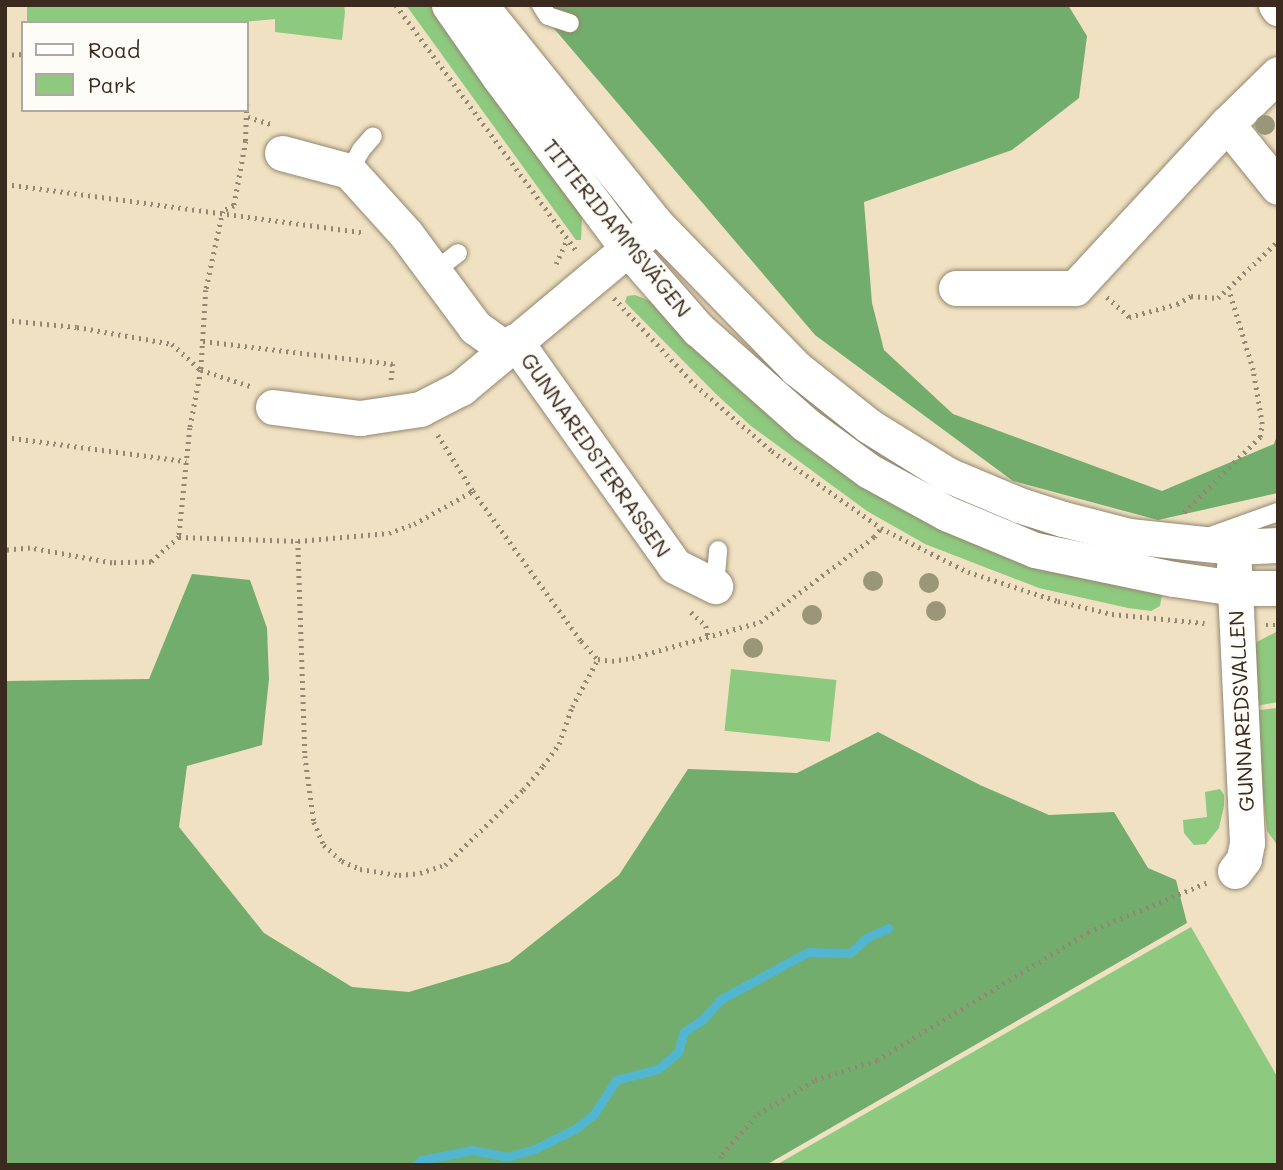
<!DOCTYPE html>
<meta charset="utf-8">
<style>
body{margin:0}
#map{position:relative;width:1283px;height:1170px;overflow:hidden;background:#efe1c2;font-family:Mali,sans-serif}
div>[style]{position:absolute}
[style*='--x']{left:calc(var(--x)*1px);top:calc(var(--y)*1px);width:calc(var(--w)*1px);rotate:calc(var(--a)*1deg)}
.green>*{inset:0;background:#8dc97e;transform-origin:0 0}
.forest>*{inset:0;background:#72ad6d}
.stream>*{height:9px;margin:-4.5px;padding:0 4.5px;transform-origin:4.5px;border-radius:4.5px;background:#52b6d1}
.path>*{height:4.5px;margin-top:-2.25px;transform-origin:0;background:repeating-linear-gradient(90deg,#958670 0 2px,transparent 0 7px)}
.roads{filter:drop-shadow(0 0 2px #958670) drop-shadow(0 0 2px #958670)}
.lane>*{height:18px;margin:-9px;padding:0 9px;transform-origin:9px;border-radius:9px;background:#fff}
.street>*{height:35px;margin:-17.5px;padding:0 17.5px;transform-origin:17.5px;border-radius:17.5px;background:#fff}
.trees>*{width:20px;height:20px;margin:-10px;border-radius:50%;background:#9a9778}
span{translate:-50% -50%;white-space:nowrap;text-align:center;line-height:1.15;-webkit-text-stroke:5px #fdfcf7;paint-order:stroke}
.street-label{font-size:21px;color:#3b2a1e}
.frame{position:absolute;inset:0;border:7px solid #3b2a1e;pointer-events:none}
.legend{position:absolute;left:21px;top:21px;width:228px;height:91px;box-sizing:border-box;background:#fdfcf7;border:2px solid #afa8a0;margin:0;padding:9px 12px;list-style:none;font-size:21px;color:#3b2a1e}
.legend li{display:flex;align-items:center;gap:14px;height:35px}
.legend b{width:35px;border:2px solid #afa8a0}
</style>
<div id="map">
<div class="green">
<i style="clip-path:polygon(27px 5px,344px 5px,345px 12px,342px 40px,275px 32px,275px 19px,233px 23px,27px 23px)"></i>
<i style="clip-path:polygon(406px 5px,432px 5px,571px 196px,582px 216px,581px 240px,576px 240px)"></i>
<i style="clip-path:polygon(635px 295px,653px 302px,707px 357px,1051px 570px,1083px 578px,1163px 588px,1160px 606px,1151px 611px,1128px 608px,1039px 588px,925px 544px,867px 511px,751px 426px,717px 395px,625px 302px,627px 296px)"></i>
<i style="clip-path:polygon(1278px 631px,1278px 702px,1256px 706px,1253px 644px)"></i>
<i style="left:731px;top:669px;width:106px;height:62px;rotate:6deg"></i>
<i style="clip-path:polygon(1276px 708px,1278px 736px,1278px 846px,1267px 831px,1254px 711px)"></i>
<i style="clip-path:polygon(1220px 789px,1224px 795px,1224px 806px,1219px 828px,1206px 844px,1194px 845px,1184px 833px,1183px 820px,1207px 817px,1205px 792px)"></i>
<i style="clip-path:polygon(1191px 927px,1278px 1078px,1278px 1165px,776px 1165px)"></i>
</div>
<div class="forest">
<i style="clip-path:polygon(534px 5px,1068px 5px,1087px 36px,1079px 98px,1012px 150px,864px 202px,872px 303px,884px 350px,953px 414px,1162px 491px,1274px 444px,1278px 433px,1278px 493px,1158px 520px,1013px 481px,815px 335px)"></i>
<i style="clip-path:polygon(192px 574px,250px 580px,267px 628px,269px 679px,262px 745px,187px 766px,179px 827px,264px 933px,352px 987px,409px 992px,509px 962px,619px 875px,688px 769px,797px 773px,878px 732px,980px 785px,1049px 815px,1114px 812px,1148px 868px,1176px 880px,1187px 923px,766px 1165px,5px 1165px,5px 681px,149px 679px)"></i>
</div>
<div class="stream">
<i style="--x:416;--y:1165;--w:8;--a:-40"></i>
<i style="--x:422;--y:1160;--w:51;--a:-11.3"></i>
<i style="--x:472;--y:1150;--w:36;--a:11"></i>
<i style="--x:507;--y:1157;--w:29;--a:-16"></i>
<i style="--x:535;--y:1149;--w:45;--a:-26.6"></i>
<i style="--x:575;--y:1129;--w:24;--a:-38"></i>
<i style="--x:594;--y:1114;--w:40;--a:-57.1"></i>
<i style="--x:616;--y:1080;--w:43;--a:-14.7"></i>
<i style="--x:658;--y:1069;--w:26;--a:-40"></i>
<i style="--x:678;--y:1052;--w:21;--a:-73"></i>
<i style="--x:684;--y:1032;--w:22;--a:-34"></i>
<i style="--x:702;--y:1020;--w:28;--a:-48"></i>
<i style="--x:721;--y:999;--w:99;--a:-28.4"></i>
<i style="--x:808;--y:952;--w:42;--a:1.4"></i>
<i style="--x:850;--y:953;--w:24;--a:-42"></i>
<i style="--x:868;--y:937;--w:22;--a:-24"></i>
</div>
<div class="path">
<i style="--x:396;--y:5;--w:304;--a:53.7"></i>
<i style="--x:5;--y:55;--w:18;--a:-3"></i>
<i style="--x:247;--y:104;--w:37;--a:92"></i>
<i style="--x:246;--y:141;--w:66;--a:100.5"></i>
<i style="--x:234;--y:206;--w:12;--a:156"></i>
<i style="--x:223;--y:211;--w:81;--a:102.1"></i>
<i style="--x:206;--y:290;--w:80;--a:93.6"></i>
<i style="--x:201;--y:370;--w:52;--a:18.1"></i>
<i style="--x:248;--y:117;--w:24;--a:17"></i>
<i style="--x:5;--y:184;--w:360;--a:7.7"></i>
<i style="--x:556;--y:264;--w:27;--a:-66"></i>
<i style="--x:1107;--y:297;--w:30;--a:42"></i>
<i style="--x:1129;--y:317;--w:50;--a:-15.2"></i>
<i style="--x:1177;--y:304;--w:16;--a:-30"></i>
<i style="--x:1191;--y:296;--w:27;--a:4"></i>
<i style="--x:1218;--y:298;--w:83;--a:-43.5"></i>
<i style="--x:614;--y:298;--w:119;--a:47"></i>
<i style="--x:695;--y:385;--w:101;--a:40.6"></i>
<i style="--x:772;--y:451;--w:133;--a:35.2"></i>
<i style="--x:881;--y:528;--w:97;--a:26.8"></i>
<i style="--x:968;--y:572;--w:95;--a:17.9"></i>
<i style="--x:1058;--y:601;--w:56;--a:13.5"></i>
<i style="--x:1112;--y:614;--w:93;--a:5.5"></i>
<i style="--x:5;--y:320;--w:72;--a:5.6"></i>
<i style="--x:77;--y:327;--w:97;--a:10.1"></i>
<i style="--x:172;--y:344;--w:39;--a:42"></i>
<i style="--x:201;--y:370;--w:59;--a:100.7"></i>
<i style="--x:190;--y:428;--w:110;--a:95.8"></i>
<i style="--x:179;--y:537;--w:38;--a:138"></i>
<i style="--x:151;--y:562;--w:39;--a:179"></i>
<i style="--x:112;--y:563;--w:83;--a:-169.6"></i>
<i style="--x:30;--y:548;--w:25;--a:175"></i>
<i style="--x:203;--y:341;--w:191;--a:6.9"></i>
<i style="--x:393;--y:364;--w:18;--a:96"></i>
<i style="--x:438;--y:435;--w:66;--a:58"></i>
<i style="--x:473;--y:491;--w:185;--a:54.2"></i>
<i style="--x:581;--y:641;--w:25;--a:47"></i>
<i style="--x:598;--y:659;--w:14;--a:8"></i>
<i style="--x:612;--y:661;--w:20;--a:-9"></i>
<i style="--x:632;--y:658;--w:133;--a:-15.7"></i>
<i style="--x:760;--y:622;--w:142;--a:-36.7"></i>
<i style="--x:874;--y:537;--w:11;--a:-52"></i>
<i style="--x:5;--y:437;--w:183;--a:7.6"></i>
<i style="--x:1184;--y:512;--w:107;--a:-44.6"></i>
<i style="--x:1260;--y:437;--w:13;--a:-81"></i>
<i style="--x:1262;--y:424;--w:55;--a:-99.5"></i>
<i style="--x:1253;--y:370;--w:83;--a:-106.9"></i>
<i style="--x:179;--y:537;--w:119;--a:1.9"></i>
<i style="--x:298;--y:541;--w:91;--a:-5"></i>
<i style="--x:389;--y:533;--w:27;--a:-20"></i>
<i style="--x:414;--y:524;--w:68;--a:-29.2"></i>
<i style="--x:298;--y:541;--w:215;--a:88.1"></i>
<i style="--x:305;--y:756;--w:67;--a:82.2"></i>
<i style="--x:314;--y:822;--w:25;--a:67"></i>
<i style="--x:324;--y:845;--w:24;--a:42"></i>
<i style="--x:342;--y:861;--w:20;--a:24"></i>
<i style="--x:360;--y:869;--w:39;--a:9"></i>
<i style="--x:399;--y:875;--w:21;--a:-5"></i>
<i style="--x:420;--y:873;--w:26;--a:-18"></i>
<i style="--x:445;--y:865;--w:108;--a:-43.9"></i>
<i style="--x:523;--y:790;--w:31;--a:-50"></i>
<i style="--x:543;--y:766;--w:27;--a:-54"></i>
<i style="--x:559;--y:744;--w:39;--a:-71"></i>
<i style="--x:572;--y:707;--w:55;--a:-61.6"></i>
<i style="--x:691;--y:612;--w:21;--a:43"></i>
<i style="--x:706;--y:626;--w:10;--a:79"></i>
<i style="--x:1266;--y:625;--w:12;--a:0"></i>
<i style="--x:719;--y:1165;--w:11;--a:-75"></i>
<i style="--x:722;--y:1154;--w:54;--a:-48"></i>
<i style="--x:758;--y:1114;--w:66;--a:-30.8"></i>
<i style="--x:815;--y:1080;--w:65;--a:-17.9"></i>
<i style="--x:877;--y:1060;--w:247;--a:-31.2"></i>
<i style="--x:1088;--y:932;--w:130;--a:-22.6"></i>
</div>
<div class="roads">
<div class="lane">
<i style="--x:541;--y:5;--w:13;--a:58"></i>
<i style="--x:548;--y:16;--w:23;--a:18"></i>
<i style="--x:349;--y:171;--w:24;--a:-60"></i>
<i style="--x:361;--y:150;--w:18;--a:-49"></i>
<i style="--x:435;--y:271;--w:29;--a:-38"></i>
<i style="--x:1208;--y:537;--w:74;--a:-19.7"></i>
<i style="--x:715;--y:586;--w:36;--a:-85"></i>
</div>
<div class="street">
<i style="--x:449;--y:5;--w:89;--a:55.1"></i>
<i style="--x:500;--y:78;--w:212;--a:53.2"></i>
<i style="--x:627;--y:248;--w:108;--a:48.8"></i>
<i style="--x:698;--y:329;--w:143;--a:41.6"></i>
<i style="--x:805;--y:424;--w:79;--a:36.3"></i>
<i style="--x:869;--y:471;--w:88;--a:28.6"></i>
<i style="--x:946;--y:513;--w:96;--a:22.6"></i>
<i style="--x:1035;--y:550;--w:142;--a:11.8"></i>
<i style="--x:1174;--y:579;--w:62;--a:8.4"></i>
<i style="--x:1235;--y:588;--w:43;--a:0"></i>
<i style="--x:480;--y:5;--w:281;--a:51.2"></i>
<i style="--x:656;--y:224;--w:201;--a:45.8"></i>
<i style="--x:796;--y:368;--w:93;--a:38.5"></i>
<i style="--x:869;--y:426;--w:93;--a:31.8"></i>
<i style="--x:948;--y:475;--w:77;--a:22.9"></i>
<i style="--x:1019;--y:505;--w:46;--a:17.7"></i>
<i style="--x:1063;--y:519;--w:68;--a:14.4"></i>
<i style="--x:1129;--y:536;--w:106;--a:6"></i>
<i style="--x:1234;--y:547;--w:44;--a:-2.6"></i>
<i style="--x:1276;--y:5;--w:4;--a:56"></i>
<i style="--x:1227;--y:124;--w:81;--a:51"></i>
<i style="--x:282;--y:153;--w:69;--a:15"></i>
<i style="--x:349;--y:171;--w:85;--a:47.9"></i>
<i style="--x:406;--y:234;--w:116;--a:53.4"></i>
<i style="--x:475;--y:327;--w:39;--a:36"></i>
<i style="--x:956;--y:288;--w:119;--a:0"></i>
<i style="--x:1075;--y:288;--w:224;--a:-47.2"></i>
<i style="--x:1227;--y:124;--w:71;--a:-44.4"></i>
<i style="--x:515;--y:341;--w:276;--a:54.6"></i>
<i style="--x:675;--y:566;--w:45;--a:26.6"></i>
<i style="--x:273;--y:407;--w:88;--a:7.2"></i>
<i style="--x:360;--y:418;--w:61;--a:-8.5"></i>
<i style="--x:420;--y:409;--w:46;--a:-27.1"></i>
<i style="--x:461;--y:388;--w:240;--a:-39.9"></i>
<i style="--x:1234;--y:567;--w:276;--a:87.3"></i>
<i style="--x:1247;--y:843;--w:16;--a:101"></i>
<i style="--x:1244;--y:859;--w:15;--a:127"></i>
</div>
</div>
<div class="trees">
<i style="left:1265px;top:125px"></i>
<i style="left:873px;top:581px"></i>
<i style="left:929px;top:583px"></i>
<i style="left:936px;top:611px"></i>
<i style="left:812px;top:615px"></i>
<i style="left:753px;top:648px"></i>
</div>
<div class="street-label">
<span style="left:617px;top:228px;rotate:51deg">TITTERIDAMMSVÄGEN</span>
<span style="left:596px;top:455px;rotate:55deg">GUNNAREDSTERRASSEN</span>
<span style="left:1241px;top:711px;rotate:-93deg">GUNNAREDSVALLEN</span>
</div>
<div class="frame"></div>
<ul class="legend">
<li><b style="height:9px;background:#fff"></b>Road</li>
<li><b style="height:19px;background:#8dc97e"></b>Park</li>
</ul>
</div>
